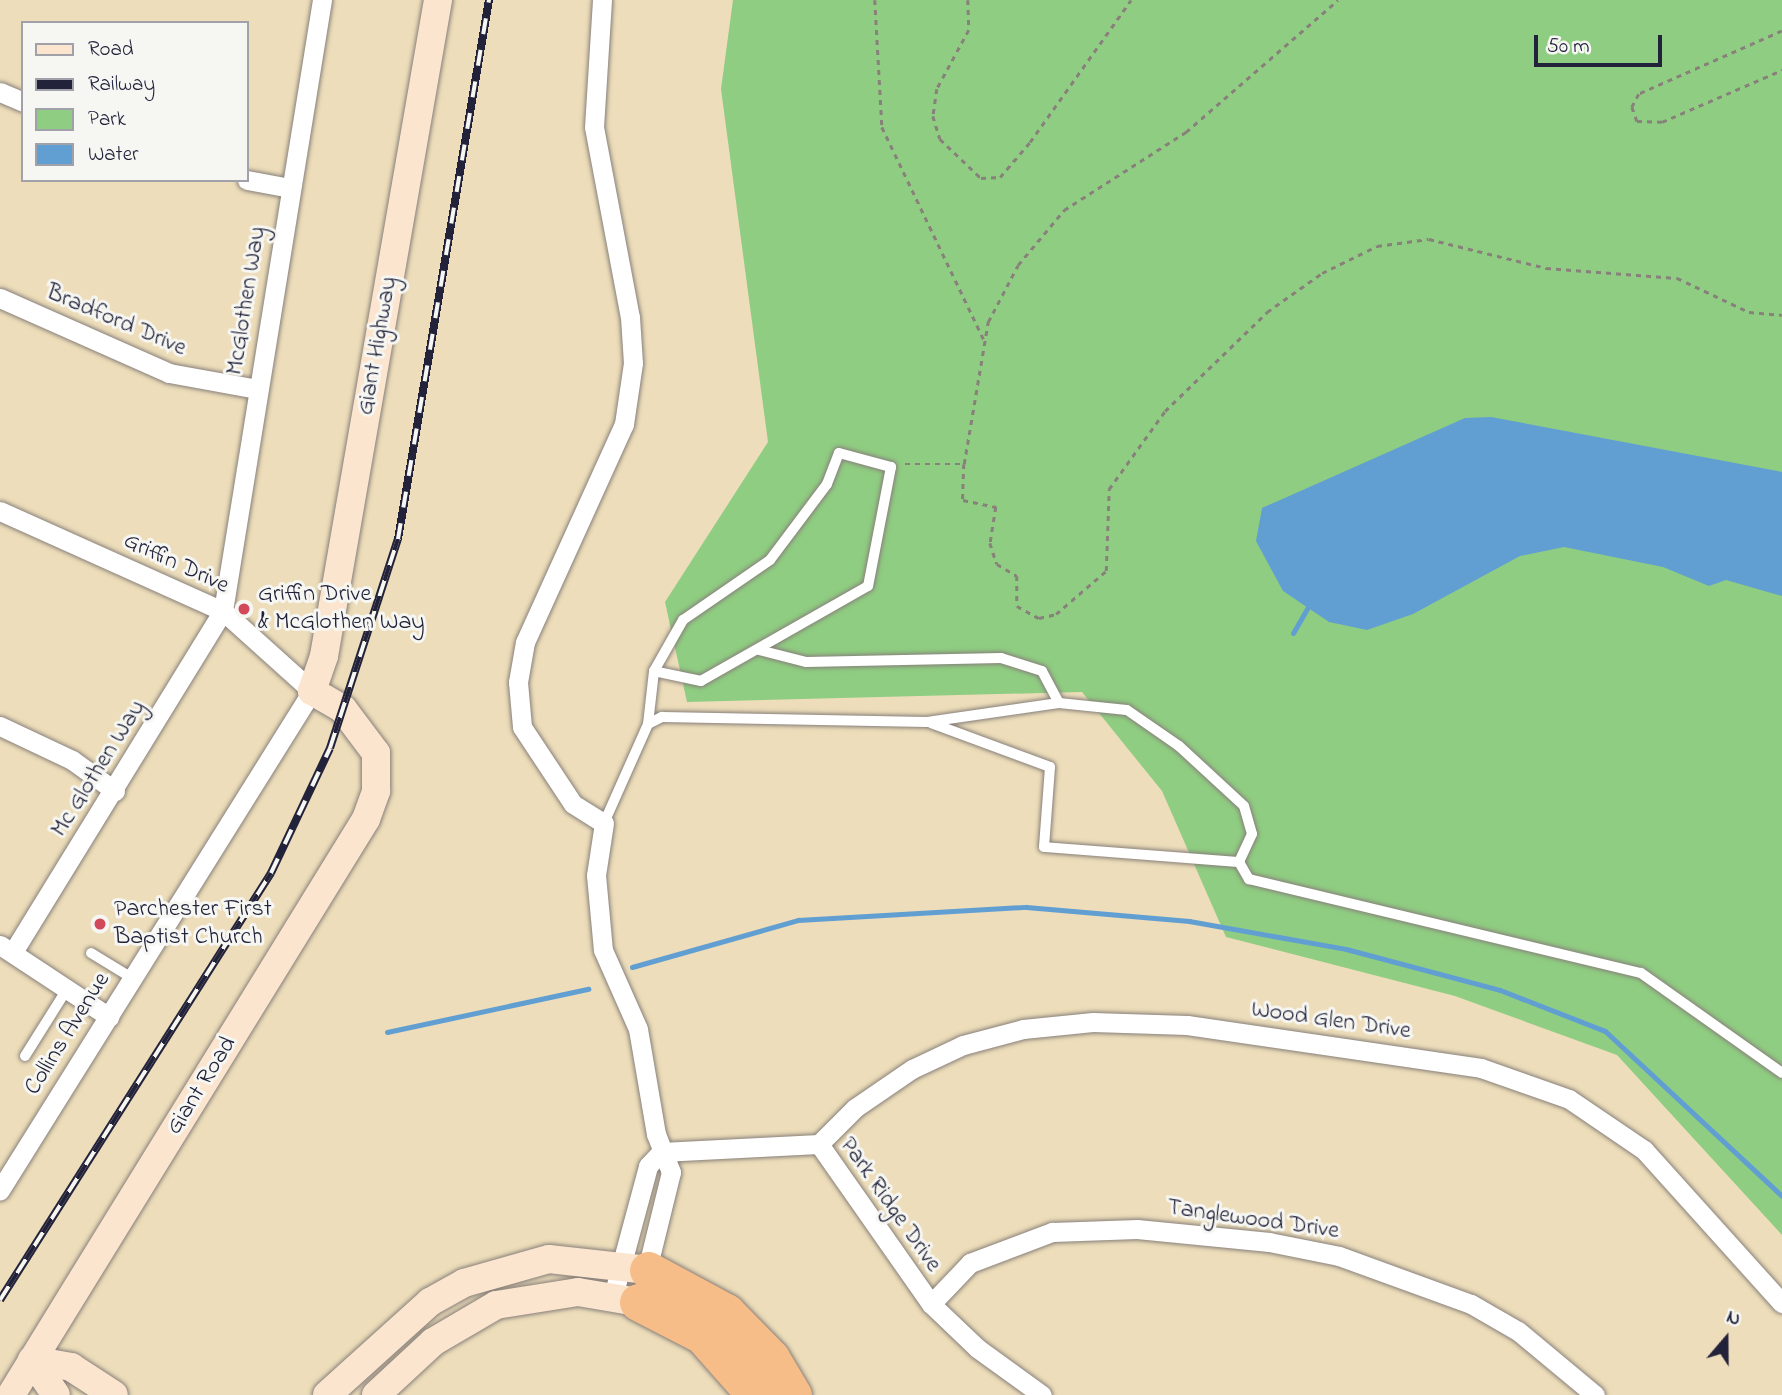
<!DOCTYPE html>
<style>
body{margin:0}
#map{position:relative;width:1782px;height:1395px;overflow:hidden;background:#edddba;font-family:"Indie Flower",sans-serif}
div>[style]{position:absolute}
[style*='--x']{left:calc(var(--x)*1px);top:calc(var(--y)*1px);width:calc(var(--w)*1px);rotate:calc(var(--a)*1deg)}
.green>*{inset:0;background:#8fcd82}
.water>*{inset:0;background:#619fd2}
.stream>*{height:5px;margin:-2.5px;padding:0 2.5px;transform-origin:2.5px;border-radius:2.5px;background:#619fd2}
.path>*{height:2.5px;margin-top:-1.25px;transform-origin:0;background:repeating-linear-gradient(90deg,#88807a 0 5px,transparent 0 10px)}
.roads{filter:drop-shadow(0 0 2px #88807a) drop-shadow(0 0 2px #88807a)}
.lane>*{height:10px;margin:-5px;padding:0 5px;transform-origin:5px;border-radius:5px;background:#fff}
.street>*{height:19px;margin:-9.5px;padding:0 9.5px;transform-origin:9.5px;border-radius:9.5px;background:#fff}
.secondary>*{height:28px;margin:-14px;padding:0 14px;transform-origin:14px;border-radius:14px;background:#fce5cf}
.highway>*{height:37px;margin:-18.5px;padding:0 18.5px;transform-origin:18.5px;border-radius:18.5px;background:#f7bd88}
.rail>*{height:8px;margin-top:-4px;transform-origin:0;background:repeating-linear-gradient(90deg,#f6f6f2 0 16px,#22223b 0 32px);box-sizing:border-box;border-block:2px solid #22223b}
.dots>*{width:19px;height:19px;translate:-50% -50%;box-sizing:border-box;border:4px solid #f6f6f2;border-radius:50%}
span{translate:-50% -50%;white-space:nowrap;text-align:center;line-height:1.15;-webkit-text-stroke:6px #f6f6f2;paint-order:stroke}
.street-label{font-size:24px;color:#22223b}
.poi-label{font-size:24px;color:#22223b}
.left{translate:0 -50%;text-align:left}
.legend{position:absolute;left:21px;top:21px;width:228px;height:161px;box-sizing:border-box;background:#f6f6f2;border:2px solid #a1a1a9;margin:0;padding:9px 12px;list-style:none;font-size:21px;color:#22223b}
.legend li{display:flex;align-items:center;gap:14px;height:35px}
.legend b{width:35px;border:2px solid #a1a1a9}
.north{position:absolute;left:1691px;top:1304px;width:70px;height:70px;-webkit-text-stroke:5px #f6f6f2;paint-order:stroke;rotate:20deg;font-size:19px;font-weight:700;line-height:28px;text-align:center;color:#22223b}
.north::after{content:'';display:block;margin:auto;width:24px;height:32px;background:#22223b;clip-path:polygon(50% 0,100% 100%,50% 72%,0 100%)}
.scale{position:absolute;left:1534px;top:35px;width:128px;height:32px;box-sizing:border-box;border:4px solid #22223b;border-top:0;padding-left:9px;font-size:21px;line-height:24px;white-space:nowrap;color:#22223b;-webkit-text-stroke:5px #f6f6f2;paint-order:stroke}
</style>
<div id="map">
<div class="green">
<i style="clip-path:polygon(733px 0,1782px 0,1782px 1235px,1617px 1055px,1455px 996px,1226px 937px,1162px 791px,1082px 692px,687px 702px,665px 602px,768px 442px,721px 89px)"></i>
</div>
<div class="water">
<i style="clip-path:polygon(1491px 417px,1782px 472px,1782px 596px,1726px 580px,1709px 586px,1663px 567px,1564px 547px,1520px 556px,1413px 614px,1367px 630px,1329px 622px,1283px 591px,1256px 541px,1262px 508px,1465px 418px)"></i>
</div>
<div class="stream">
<i style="--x:1293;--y:633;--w:34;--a:-60"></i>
<i style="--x:632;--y:967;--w:173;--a:-15.8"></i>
<i style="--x:798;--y:920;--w:228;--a:-3.3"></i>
<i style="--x:1026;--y:907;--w:164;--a:4.9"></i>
<i style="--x:1189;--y:921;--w:159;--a:10.1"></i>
<i style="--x:1346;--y:949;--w:159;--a:14.9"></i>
<i style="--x:1500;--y:990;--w:113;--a:21.3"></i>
<i style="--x:1605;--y:1031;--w:242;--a:43"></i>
<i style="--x:387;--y:1032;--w:206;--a:-12.1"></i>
</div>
<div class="path">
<i style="--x:875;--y:0;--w:127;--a:86.8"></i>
<i style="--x:882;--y:127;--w:236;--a:64.4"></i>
<i style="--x:968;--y:0;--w:30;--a:88"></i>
<i style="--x:969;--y:30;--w:67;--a:118.5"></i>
<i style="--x:937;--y:89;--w:27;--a:98"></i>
<i style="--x:933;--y:116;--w:24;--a:73"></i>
<i style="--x:940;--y:139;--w:57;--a:43.6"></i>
<i style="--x:981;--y:178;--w:19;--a:-3"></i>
<i style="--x:1000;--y:177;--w:46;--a:-49.4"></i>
<i style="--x:1030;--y:142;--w:174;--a:-54.6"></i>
<i style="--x:1782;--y:31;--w:156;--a:156.2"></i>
<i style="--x:1639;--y:94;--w:15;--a:118"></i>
<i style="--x:1632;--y:107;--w:15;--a:70"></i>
<i style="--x:1637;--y:121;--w:25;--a:2"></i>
<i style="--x:1662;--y:122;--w:131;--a:-23.4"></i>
<i style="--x:905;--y:464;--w:59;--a:0"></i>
<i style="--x:964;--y:464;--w:36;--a:92"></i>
<i style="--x:963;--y:500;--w:34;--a:12"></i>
<i style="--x:996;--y:507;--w:36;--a:99"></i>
<i style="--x:990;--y:543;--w:22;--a:72"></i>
<i style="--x:997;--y:564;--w:23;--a:31"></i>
<i style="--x:1017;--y:576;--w:30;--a:90"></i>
<i style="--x:1017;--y:606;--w:25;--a:29"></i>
<i style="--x:1039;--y:618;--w:17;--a:-13"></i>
<i style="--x:1056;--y:614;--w:66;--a:-40.7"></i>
<i style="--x:1106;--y:571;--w:82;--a:-87.9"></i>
<i style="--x:1109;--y:489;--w:96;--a:-54.3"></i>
<i style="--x:1165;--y:411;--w:142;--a:-44.1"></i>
<i style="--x:1267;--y:312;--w:67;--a:-35.3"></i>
<i style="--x:1322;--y:273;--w:61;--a:-26.1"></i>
<i style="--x:1377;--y:246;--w:52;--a:-7.7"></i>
<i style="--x:1429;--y:239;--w:121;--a:13.9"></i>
<i style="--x:1546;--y:268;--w:131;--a:4.4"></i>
<i style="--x:1677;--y:278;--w:80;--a:25.3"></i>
<i style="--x:1749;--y:312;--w:33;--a:5"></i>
<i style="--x:964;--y:464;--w:144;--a:-80.4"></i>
<i style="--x:988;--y:322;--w:64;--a:-62.2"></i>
<i style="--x:1018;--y:265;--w:72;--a:-50.1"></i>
<i style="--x:1064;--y:210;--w:145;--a:-32.6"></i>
<i style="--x:1186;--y:132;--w:201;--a:-41"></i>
</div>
<div class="roads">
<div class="lane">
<i style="--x:759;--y:650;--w:49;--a:14.3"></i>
<i style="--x:806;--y:662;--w:195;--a:-1.2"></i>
<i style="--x:1001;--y:658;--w:43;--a:17.6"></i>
<i style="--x:1042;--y:671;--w:36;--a:62"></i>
<i style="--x:931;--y:723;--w:127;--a:20.3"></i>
<i style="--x:1050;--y:767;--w:80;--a:94.3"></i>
<i style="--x:1044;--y:847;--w:196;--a:4.4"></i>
<i style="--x:648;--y:724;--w:53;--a:-83.5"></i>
<i style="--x:654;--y:671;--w:59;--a:-60.4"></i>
<i style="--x:683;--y:620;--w:106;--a:-34.6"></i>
<i style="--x:770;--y:560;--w:95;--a:-53.1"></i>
<i style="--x:827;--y:484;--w:33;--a:-69"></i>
<i style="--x:839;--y:453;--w:54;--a:15.1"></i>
<i style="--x:891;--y:467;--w:121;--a:100.9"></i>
<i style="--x:868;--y:586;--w:192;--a:150.4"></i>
<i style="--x:701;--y:681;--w:48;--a:-168"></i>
<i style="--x:604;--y:823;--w:108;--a:-66"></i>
<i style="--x:648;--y:724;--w:16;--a:-27"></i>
<i style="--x:662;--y:717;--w:265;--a:1.1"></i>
<i style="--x:927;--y:722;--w:133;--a:-8.2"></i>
<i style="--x:1059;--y:703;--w:68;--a:5.9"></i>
<i style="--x:1127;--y:710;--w:63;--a:34.7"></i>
<i style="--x:1179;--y:746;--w:88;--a:42.7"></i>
<i style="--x:1244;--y:806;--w:29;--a:74"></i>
<i style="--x:1252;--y:834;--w:31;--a:115"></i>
<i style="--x:1239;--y:862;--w:20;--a:60"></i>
<i style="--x:1249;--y:879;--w:403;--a:13.5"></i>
<i style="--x:1641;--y:973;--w:173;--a:35.3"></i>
<i style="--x:91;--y:953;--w:48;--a:31.4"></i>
<i style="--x:25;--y:1056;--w:79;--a:-57.9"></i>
</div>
<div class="street">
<i style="--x:602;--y:0;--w:127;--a:93.6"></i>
<i style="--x:594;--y:127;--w:193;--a:79.3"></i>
<i style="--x:630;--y:317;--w:46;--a:86.3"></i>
<i style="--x:633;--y:363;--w:62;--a:98.4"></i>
<i style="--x:624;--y:424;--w:239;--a:114.4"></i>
<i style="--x:525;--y:642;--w:41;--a:99.9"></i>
<i style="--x:518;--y:682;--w:45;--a:84.9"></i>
<i style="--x:522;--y:727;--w:92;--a:56.5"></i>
<i style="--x:573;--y:804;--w:36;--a:32"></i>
<i style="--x:604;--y:823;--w:53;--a:98.7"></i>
<i style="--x:596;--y:875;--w:75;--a:84.7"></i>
<i style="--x:603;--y:950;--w:86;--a:66.1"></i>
<i style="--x:638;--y:1029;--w:107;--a:80.3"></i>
<i style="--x:656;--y:1134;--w:41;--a:68.5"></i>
<i style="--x:671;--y:1172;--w:109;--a:103.8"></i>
<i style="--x:0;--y:92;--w:25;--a:23"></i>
<i style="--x:247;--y:180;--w:44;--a:10.5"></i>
<i style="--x:0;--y:298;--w:185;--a:23.9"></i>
<i style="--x:169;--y:373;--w:89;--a:10.3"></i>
<i style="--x:0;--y:511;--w:244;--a:24.2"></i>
<i style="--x:223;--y:611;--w:120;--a:42"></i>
<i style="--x:312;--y:691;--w:589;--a:122.02"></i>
<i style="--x:0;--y:726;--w:80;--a:25.3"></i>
<i style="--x:72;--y:760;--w:53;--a:35.8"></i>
<i style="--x:0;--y:945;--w:131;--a:33.4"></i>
<i style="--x:13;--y:952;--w:400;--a:-58.4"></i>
<i style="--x:223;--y:611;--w:619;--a:-80.8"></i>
<i style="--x:819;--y:1144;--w:51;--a:-45"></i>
<i style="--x:855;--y:1108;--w:69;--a:-34.4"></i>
<i style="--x:912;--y:1069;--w:56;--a:-25.2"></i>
<i style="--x:963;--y:1045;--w:62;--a:-14.9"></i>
<i style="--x:1023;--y:1029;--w:70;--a:-5.7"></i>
<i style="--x:1093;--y:1022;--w:94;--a:1.8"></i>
<i style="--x:1187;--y:1025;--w:297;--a:8.3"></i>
<i style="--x:1481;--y:1068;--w:93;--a:19.4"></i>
<i style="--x:1569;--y:1099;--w:91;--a:34.2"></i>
<i style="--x:1644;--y:1150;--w:206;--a:48"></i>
<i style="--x:819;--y:1144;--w:195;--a:55"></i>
<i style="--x:931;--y:1304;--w:64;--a:43.7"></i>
<i style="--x:977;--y:1348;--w:80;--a:35.9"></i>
<i style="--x:661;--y:1152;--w:158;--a:-2.9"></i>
<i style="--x:613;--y:1296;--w:135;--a:-74.9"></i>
<i style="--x:648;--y:1166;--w:19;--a:-47"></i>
<i style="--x:931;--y:1304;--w:57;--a:-46.4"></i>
<i style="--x:970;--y:1263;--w:88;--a:-20.7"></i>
<i style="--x:1052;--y:1232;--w:85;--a:-2"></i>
<i style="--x:1137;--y:1229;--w:133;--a:5.6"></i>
<i style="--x:1269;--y:1242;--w:71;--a:11.3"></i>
<i style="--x:1339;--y:1256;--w:140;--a:20"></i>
<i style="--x:1471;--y:1304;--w:54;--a:29.9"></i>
<i style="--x:1518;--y:1331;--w:100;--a:39.7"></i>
</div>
<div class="secondary">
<i style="--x:312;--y:691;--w:37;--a:-71"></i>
<i style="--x:324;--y:656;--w:666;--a:-80.14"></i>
<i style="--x:32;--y:1360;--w:40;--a:10"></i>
<i style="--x:71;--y:1367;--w:51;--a:33.1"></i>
<i style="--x:32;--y:1360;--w:42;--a:55.6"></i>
<i style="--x:11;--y:1395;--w:677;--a:-58.35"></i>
<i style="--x:366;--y:819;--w:30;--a:-70"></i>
<i style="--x:376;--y:791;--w:38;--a:-90"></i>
<i style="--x:376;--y:753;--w:55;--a:-126.9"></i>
<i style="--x:343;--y:709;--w:36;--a:-150"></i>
<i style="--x:327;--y:1395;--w:139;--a:-42.1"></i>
<i style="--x:430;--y:1302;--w:39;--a:-29"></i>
<i style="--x:464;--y:1283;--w:88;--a:-15.8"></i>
<i style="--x:549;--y:1259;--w:100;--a:6.3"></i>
<i style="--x:376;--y:1395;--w:78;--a:-42.9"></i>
<i style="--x:433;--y:1342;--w:73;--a:-30.4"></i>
<i style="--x:496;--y:1305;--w:83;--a:-9"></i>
<i style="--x:578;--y:1292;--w:61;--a:9.5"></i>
</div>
<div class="highway">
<i style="--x:648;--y:1270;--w:89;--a:28.3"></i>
<i style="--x:726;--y:1312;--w:64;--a:45.6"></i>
<i style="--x:771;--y:1358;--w:43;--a:59.3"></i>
<i style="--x:638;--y:1302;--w:72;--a:27.3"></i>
<i style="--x:702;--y:1335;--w:80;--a:48.5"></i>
</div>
</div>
<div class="rail">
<i style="--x:0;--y:1300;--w:506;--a:-57.6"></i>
<i style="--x:271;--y:873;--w:138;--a:-64.7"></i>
<i style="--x:330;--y:748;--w:220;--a:-72"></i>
<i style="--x:398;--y:539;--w:547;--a:-80.42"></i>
</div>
<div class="dots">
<i style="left:244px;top:609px;background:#d1495b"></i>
<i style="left:100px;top:924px;background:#d1495b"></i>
</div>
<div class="street-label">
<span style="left:247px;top:301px;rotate:-81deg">McGlothen Way</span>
<span style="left:116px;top:321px;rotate:23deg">Bradford Drive</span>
<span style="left:378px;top:346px;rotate:-80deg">Giant Highway</span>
<span style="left:176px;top:564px;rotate:25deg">Griffin Drive</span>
<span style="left:99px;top:769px;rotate:-58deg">Mc Glothen Way</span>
<span style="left:1331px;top:1021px;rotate:8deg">Wood Glen Drive</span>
<span style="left:68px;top:1034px;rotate:-58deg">Collins Avenue</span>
<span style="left:202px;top:1086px;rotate:-58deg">Giant Road</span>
<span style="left:890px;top:1205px;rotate:55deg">Park Ridge Drive</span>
<span style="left:1253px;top:1220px;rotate:8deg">Tanglewood Drive</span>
</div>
<div class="poi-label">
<span class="left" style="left:258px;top:609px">Griffin Drive<br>&amp; McGlothen Way</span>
<span class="left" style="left:114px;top:924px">Parchester First<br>Baptist Church</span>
</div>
<ul class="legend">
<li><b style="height:9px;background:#fce5cf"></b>Road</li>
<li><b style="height:9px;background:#22223b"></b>Railway</li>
<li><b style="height:19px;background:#8fcd82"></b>Park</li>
<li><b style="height:19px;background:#619fd2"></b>Water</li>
</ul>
<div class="north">N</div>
<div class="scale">50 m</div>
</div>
